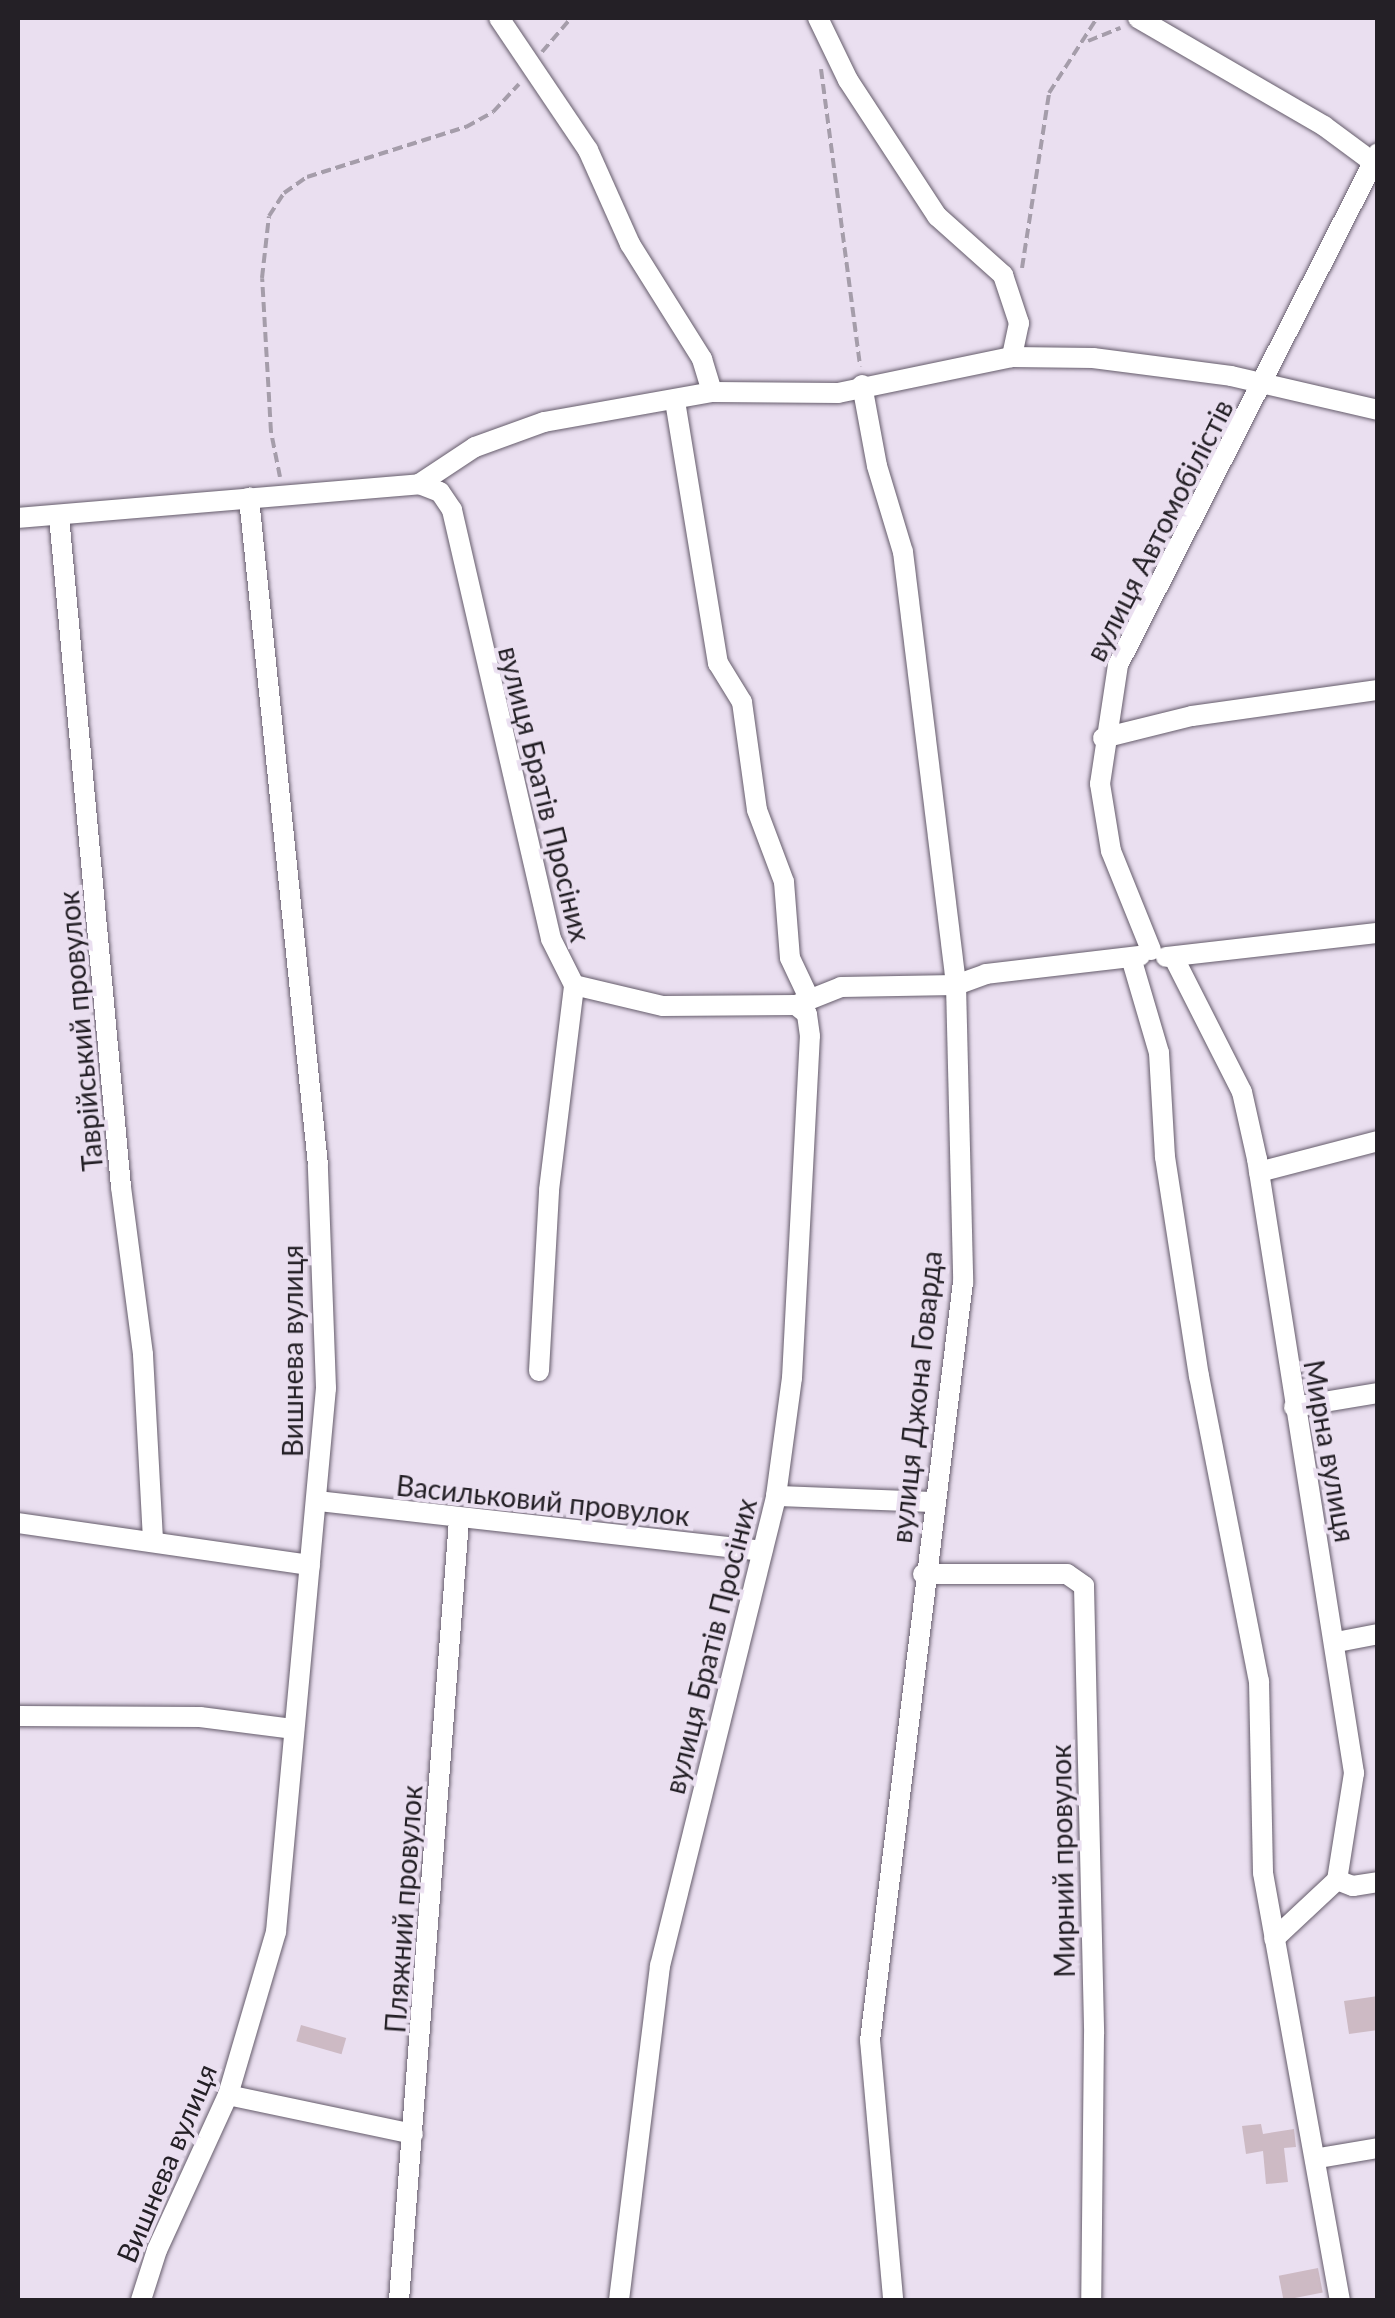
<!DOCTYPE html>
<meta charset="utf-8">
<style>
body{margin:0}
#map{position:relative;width:1395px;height:2318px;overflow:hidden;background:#eadff0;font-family:Lato,sans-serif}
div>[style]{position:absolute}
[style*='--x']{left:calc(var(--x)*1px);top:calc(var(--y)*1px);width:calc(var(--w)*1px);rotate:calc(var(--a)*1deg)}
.building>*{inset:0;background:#cdbac4;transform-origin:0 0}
.path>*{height:4px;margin-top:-2px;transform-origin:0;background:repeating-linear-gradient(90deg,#a59daa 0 10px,transparent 0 15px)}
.roads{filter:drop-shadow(0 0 2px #655c6b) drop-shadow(0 0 2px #655c6b)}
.minor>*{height:20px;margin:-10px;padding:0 10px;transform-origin:10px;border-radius:10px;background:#fff}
span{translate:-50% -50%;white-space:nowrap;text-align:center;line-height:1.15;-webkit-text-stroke:8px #eadff0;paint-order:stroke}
.street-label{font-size:28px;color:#242026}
.frame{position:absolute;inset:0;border:20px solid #242026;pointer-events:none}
</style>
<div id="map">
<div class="building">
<i style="clip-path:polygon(1378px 1996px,1378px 2030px,1349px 2034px,1344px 2001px)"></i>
<i style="left:301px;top:2025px;width:47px;height:17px;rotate:16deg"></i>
<i style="clip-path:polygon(1261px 2124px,1263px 2134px,1294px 2129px,1296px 2147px,1284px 2148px,1288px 2182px,1266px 2184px,1263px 2151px,1246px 2154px,1242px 2126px)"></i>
<i style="left:1318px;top:2268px;width:25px;height:40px;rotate:79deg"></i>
</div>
<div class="path">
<i style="--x:1088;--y:41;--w:35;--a:-22"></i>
<i style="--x:542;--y:52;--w:45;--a:-49.5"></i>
<i style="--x:821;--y:69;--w:300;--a:82.5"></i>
<i style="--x:1022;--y:268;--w:177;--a:-81.2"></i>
<i style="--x:1049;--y:93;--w:89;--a:-57.4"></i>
<i style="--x:280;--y:477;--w:46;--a:-101.3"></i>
<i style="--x:271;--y:432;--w:154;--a:-93.3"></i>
<i style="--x:262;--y:278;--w:62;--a:-83.6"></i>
<i style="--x:269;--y:216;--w:27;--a:-57"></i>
<i style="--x:284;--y:193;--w:28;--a:-35"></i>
<i style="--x:307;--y:177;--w:167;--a:-17.5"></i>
<i style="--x:466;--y:127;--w:31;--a:-29"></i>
<i style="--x:493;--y:112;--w:38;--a:-47"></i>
</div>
<div class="roads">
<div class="minor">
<i style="--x:499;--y:18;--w:159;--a:56"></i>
<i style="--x:588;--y:150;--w:103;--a:65.9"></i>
<i style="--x:630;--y:244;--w:136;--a:57.9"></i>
<i style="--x:702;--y:359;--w:34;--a:73"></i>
<i style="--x:818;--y:18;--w:69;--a:64.2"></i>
<i style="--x:848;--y:80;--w:163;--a:56.8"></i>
<i style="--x:937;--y:216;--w:89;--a:41.8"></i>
<i style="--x:1003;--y:275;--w:51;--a:71.6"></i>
<i style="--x:1019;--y:323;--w:35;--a:102"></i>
<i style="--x:1138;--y:18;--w:215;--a:30.1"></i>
<i style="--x:1324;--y:126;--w:67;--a:36.5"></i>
<i style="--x:862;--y:385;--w:82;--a:79.5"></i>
<i style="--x:877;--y:466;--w:90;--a:73.2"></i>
<i style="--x:903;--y:552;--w:436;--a:83"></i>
<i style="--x:956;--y:985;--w:297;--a:88.6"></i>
<i style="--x:963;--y:1282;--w:764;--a:96.99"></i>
<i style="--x:870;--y:2040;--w:261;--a:84.9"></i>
<i style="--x:675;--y:401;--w:266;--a:80.7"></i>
<i style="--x:718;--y:663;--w:46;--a:58.4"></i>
<i style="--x:742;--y:702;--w:109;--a:82.1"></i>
<i style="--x:757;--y:810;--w:77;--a:69.4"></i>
<i style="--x:784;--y:882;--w:76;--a:85.5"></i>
<i style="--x:790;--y:958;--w:42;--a:64.7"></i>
<i style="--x:419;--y:484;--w:22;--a:21"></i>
<i style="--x:440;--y:492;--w:22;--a:56"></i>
<i style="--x:452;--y:510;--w:440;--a:77"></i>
<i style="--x:551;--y:939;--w:51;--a:63.4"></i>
<i style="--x:59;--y:516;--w:674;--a:84.72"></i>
<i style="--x:121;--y:1187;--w:169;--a:82.5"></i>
<i style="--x:143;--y:1355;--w:186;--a:86.9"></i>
<i style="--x:18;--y:518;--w:402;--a:-4.8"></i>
<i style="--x:419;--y:484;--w:67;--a:-33.5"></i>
<i style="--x:475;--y:447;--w:73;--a:-19.9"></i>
<i style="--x:544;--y:422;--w:171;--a:-10.1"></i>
<i style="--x:712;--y:392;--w:126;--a:0.5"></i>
<i style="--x:838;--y:393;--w:178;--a:-11.7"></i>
<i style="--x:1012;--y:357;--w:81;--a:0.7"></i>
<i style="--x:1093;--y:358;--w:139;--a:7.4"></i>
<i style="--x:1231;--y:376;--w:151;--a:13"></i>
<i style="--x:1103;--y:738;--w:92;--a:-13.9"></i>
<i style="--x:1192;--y:716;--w:188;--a:-8"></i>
<i style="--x:1151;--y:950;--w:107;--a:-112"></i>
<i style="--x:1111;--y:851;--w:68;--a:-99.3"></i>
<i style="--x:1100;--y:784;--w:120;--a:-81.4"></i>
<i style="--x:1118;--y:665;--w:574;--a:-63.08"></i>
<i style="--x:1166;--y:957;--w:213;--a:-6.5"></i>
<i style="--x:1175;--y:960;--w:148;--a:63.1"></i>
<i style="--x:1242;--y:1092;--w:69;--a:77.4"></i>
<i style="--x:1257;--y:1159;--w:622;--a:81.02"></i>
<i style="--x:1354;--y:1773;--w:108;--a:99"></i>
<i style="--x:1337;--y:1880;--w:86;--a:136.9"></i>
<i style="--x:1132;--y:961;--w:96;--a:73.6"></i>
<i style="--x:1159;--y:1053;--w:104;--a:86.7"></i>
<i style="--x:1165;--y:1157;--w:222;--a:81.2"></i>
<i style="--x:1199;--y:1376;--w:311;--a:78.9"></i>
<i style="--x:1259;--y:1681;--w:192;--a:88.8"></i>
<i style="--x:1263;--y:1873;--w:434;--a:79.8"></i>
<i style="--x:574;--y:985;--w:91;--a:13.3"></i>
<i style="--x:663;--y:1006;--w:133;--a:-0.4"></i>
<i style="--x:796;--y:1005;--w:48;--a:-21.8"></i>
<i style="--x:841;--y:987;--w:115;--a:-1"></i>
<i style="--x:956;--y:985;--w:32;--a:-20"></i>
<i style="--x:986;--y:974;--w:155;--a:-6.7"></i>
<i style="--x:1259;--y:1172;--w:123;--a:-14.6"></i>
<i style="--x:539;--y:1371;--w:181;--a:-86.8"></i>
<i style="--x:549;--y:1190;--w:207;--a:-83"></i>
<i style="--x:1294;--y:1407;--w:85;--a:-9.5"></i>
<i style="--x:776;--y:1496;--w:159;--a:2.2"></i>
<i style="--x:318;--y:1501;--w:447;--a:6.4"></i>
<i style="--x:18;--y:1523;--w:295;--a:8.2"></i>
<i style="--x:923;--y:1574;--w:144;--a:0"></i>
<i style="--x:1067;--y:1574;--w:21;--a:35"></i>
<i style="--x:1084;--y:1586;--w:448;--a:88.7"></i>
<i style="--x:1094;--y:2034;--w:266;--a:90.6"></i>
<i style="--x:1337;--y:1642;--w:42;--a:-11"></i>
<i style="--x:18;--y:1716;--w:182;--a:0.3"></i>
<i style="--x:200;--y:1717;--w:95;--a:7.3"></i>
<i style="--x:1337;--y:1880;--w:17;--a:21"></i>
<i style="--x:1353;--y:1886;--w:25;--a:-9"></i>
<i style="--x:228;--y:2095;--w:189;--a:11.9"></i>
<i style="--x:1319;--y:2158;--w:60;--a:-9.6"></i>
<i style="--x:141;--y:2300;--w:52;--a:-72.3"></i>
<i style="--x:157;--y:2250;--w:170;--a:-65.4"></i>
<i style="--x:228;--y:2095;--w:170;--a:-73.6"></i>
<i style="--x:276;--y:1932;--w:546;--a:-84.75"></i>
<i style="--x:326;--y:1388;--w:223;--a:-92.1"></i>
<i style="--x:318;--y:1165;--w:671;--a:-95.91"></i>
<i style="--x:399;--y:2300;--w:781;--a:-85.6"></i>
<i style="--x:619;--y:2300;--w:337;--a:-83"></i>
<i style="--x:660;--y:1966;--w:484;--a:-76.1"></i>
<i style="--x:776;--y:1496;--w:119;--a:-82.3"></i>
<i style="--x:792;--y:1378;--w:342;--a:-87"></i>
<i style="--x:810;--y:1036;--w:22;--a:-98"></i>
<i style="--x:807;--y:1014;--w:14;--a:-141"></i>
</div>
</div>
<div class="street-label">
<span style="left:1159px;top:530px;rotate:-63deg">вулиця Автомобілістів</span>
<span style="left:545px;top:794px;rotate:76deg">вулиця Братів Просіних</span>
<span style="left:80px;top:1031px;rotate:-95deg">Таврійський провулок</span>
<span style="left:292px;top:1351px;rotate:-90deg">Вишнева вулиця</span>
<span style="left:916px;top:1397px;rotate:-84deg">вулиця Джона Говарда</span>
<span style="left:1330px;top:1451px;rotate:80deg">Мирна вулиця</span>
<span style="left:543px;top:1500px;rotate:6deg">Васильковий провулок</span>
<span style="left:710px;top:1646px;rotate:-76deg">вулиця Братів Просіних</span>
<span style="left:1062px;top:1861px;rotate:-91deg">Мирний провулок</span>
<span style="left:403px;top:1909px;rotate:-86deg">Пляжний провулок</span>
<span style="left:166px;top:2163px;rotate:-67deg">Вишнева вулиця</span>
</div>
<div class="frame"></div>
</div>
